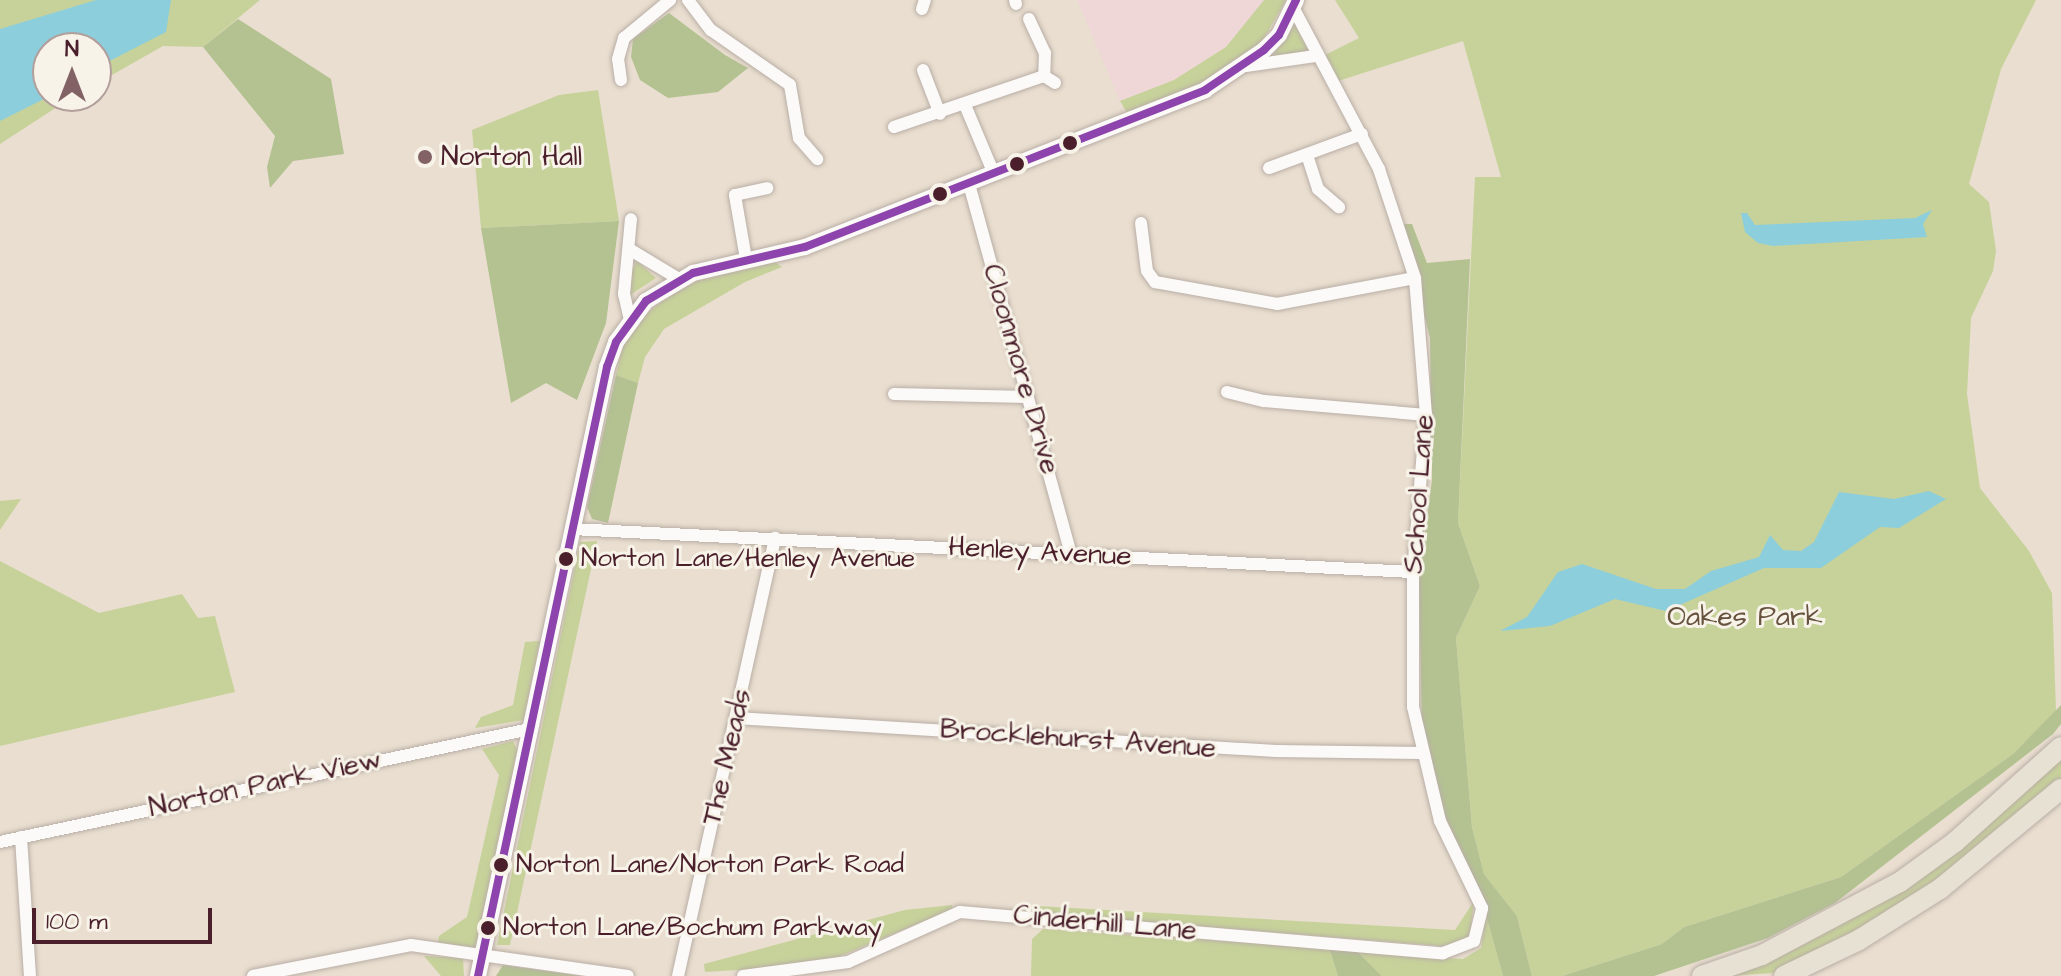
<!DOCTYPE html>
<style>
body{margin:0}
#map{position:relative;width:2061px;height:976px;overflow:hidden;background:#e9decf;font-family:"Architects Daughter",sans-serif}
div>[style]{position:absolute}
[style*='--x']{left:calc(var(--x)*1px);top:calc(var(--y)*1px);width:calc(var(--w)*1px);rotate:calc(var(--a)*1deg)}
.built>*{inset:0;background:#efd6d7}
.green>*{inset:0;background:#c7d29a}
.forest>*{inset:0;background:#b4c292}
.water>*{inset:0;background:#8ccedc}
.roads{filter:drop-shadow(0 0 2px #b9aea6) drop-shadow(0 0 2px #b9aea6)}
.minor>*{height:12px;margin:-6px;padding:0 6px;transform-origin:6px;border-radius:6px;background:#fcfaf8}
.tertiary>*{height:16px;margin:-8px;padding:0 8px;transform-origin:8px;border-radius:8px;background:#fcfaf8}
.trunk>*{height:20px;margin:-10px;padding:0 10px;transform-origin:10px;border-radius:10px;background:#e7e1d3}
.bus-1>*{height:8px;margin:-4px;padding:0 4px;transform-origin:4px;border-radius:4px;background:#8e44ad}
.dots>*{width:22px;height:22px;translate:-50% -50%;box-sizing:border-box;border:4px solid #f7f3e8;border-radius:50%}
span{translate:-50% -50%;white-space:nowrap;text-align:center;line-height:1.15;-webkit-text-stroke:6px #f7f3e8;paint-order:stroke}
.bus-label{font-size:26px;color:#4a1f2b}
.left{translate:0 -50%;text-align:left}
.poi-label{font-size:28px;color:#4a1f2b}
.street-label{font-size:28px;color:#4a1f2b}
.park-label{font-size:28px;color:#67523f}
.north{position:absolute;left:32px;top:32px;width:80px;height:80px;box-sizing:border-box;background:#f7f3e8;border:2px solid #b29e9c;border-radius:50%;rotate:0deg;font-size:22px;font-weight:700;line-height:32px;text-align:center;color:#4a1f2b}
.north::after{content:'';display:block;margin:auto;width:28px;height:36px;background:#826264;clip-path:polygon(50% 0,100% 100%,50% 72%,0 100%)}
.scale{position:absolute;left:32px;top:908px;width:180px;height:36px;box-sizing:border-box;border:4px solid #4a1f2b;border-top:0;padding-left:10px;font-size:24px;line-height:28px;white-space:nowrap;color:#4a1f2b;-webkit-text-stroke:6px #f7f3e8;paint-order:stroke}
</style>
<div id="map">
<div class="built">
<i style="clip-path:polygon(1077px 0,1264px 0,1226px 47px,1174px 80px,1120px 101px)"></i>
</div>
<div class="green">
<i style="clip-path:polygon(0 0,260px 0,203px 47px,163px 46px,96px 84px,96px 48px,48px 48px,48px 96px,74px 96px,0 144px)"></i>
<i style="clip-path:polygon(1264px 0,1286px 0,1259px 47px,1213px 80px,1129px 116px,1120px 101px,1174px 80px,1226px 47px)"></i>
<i style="clip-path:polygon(1335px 0,2036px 0,2001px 69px,1969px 184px,1989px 202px,1996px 251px,1993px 271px,1971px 318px,1967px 394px,1980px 488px,2029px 551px,2052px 593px,2056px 711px,2013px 754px,1841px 877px,1684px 927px,1662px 944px,1562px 976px,1532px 976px,1517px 916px,1484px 874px,1472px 827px,1456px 638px,1480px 586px,1458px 523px,1475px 177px,1501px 177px,1463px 41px,1335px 82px,1321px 57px,1359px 38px)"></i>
<i style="clip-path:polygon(1295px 25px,1309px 52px,1271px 58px)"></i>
<i style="clip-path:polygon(598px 90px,619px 221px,481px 228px,472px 130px,559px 95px)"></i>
<i style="clip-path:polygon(637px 261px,656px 278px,630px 295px,631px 271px)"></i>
<i style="clip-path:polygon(775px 262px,782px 267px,745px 282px,664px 329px,645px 357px,638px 383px,616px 375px,623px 345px,640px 319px,667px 297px,697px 281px)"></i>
<i style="clip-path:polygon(21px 499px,0 530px,0 501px)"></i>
<i style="clip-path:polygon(597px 541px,510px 945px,497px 945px,580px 542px)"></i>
<i style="clip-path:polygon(0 561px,99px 613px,182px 594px,198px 618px,215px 616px,235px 692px,0 746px)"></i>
<i style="clip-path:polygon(540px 641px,524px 720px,475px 728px,481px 717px,513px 705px,525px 642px)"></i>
<i style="clip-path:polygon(513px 741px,519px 754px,477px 949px,438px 942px,439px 936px,467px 917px,499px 775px,482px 749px)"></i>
<i style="clip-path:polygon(2061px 758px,2061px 780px,1904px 905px,1774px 973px,1726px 976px,1861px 914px,1992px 822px)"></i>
<i style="clip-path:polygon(1474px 901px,1470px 935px,1461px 943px,1441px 946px,1037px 913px,1037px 906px,1455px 930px)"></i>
<i style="clip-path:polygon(952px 905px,953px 909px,838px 957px,800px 966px,705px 972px,704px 964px,905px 910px)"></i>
<i style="clip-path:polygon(1486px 915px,1503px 976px,1382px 976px,1358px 952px,1463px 959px,1481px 948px)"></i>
<i style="clip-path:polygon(1043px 929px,1329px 948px,1338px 976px,1031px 976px,1032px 939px)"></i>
<i style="clip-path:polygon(424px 956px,463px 958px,464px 976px,441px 976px)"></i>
</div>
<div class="forest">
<i style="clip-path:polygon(669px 13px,725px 55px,748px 68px,718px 92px,668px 98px,640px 80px,631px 57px,633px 39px)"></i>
<i style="clip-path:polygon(238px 19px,331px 79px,344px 154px,293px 161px,270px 188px,267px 167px,275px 136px,203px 47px)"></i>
<i style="clip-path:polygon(619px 221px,606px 323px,577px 400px,546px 383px,511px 403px,481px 228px)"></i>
<i style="clip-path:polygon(1402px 224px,1412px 224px,1427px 263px,1470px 259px,1458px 523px,1480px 586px,1456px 638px,1472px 827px,1484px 874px,1517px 916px,1532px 976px,1503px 976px,1486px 915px,1444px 818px,1422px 733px,1419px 579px,1432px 480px,1430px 338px)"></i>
<i style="clip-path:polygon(616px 375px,638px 383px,608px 523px,592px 519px,587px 507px)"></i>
<i style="clip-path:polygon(2061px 705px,2061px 724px,2053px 734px,1835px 903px,1768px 938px,1654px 976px,1562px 976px,1662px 944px,1684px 927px,1841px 877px,2013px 754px)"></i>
<i style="clip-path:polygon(1329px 948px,1358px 952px,1382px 976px,1338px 976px)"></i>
<i style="clip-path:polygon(503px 965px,582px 976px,496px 976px)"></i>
</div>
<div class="water">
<i style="clip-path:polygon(96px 0,171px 0,166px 32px,96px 68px,96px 48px,48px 48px,50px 96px,0 121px,0 29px)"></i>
<i style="clip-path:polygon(1932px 210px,1923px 224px,1927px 237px,1773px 246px,1758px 243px,1745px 232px,1741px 213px,1747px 213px,1755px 225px,1915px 218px)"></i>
<i style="clip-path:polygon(1929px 491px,1946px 499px,1899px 528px,1880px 527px,1821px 568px,1764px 568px,1666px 611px,1615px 599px,1550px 626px,1500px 631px,1527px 617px,1558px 572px,1582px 564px,1656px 589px,1685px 589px,1711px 571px,1759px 557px,1770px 535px,1783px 550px,1801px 551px,1814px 542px,1839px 492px,1894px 499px)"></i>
</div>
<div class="roads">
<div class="minor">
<i style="--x:688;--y:0;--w:38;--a:53"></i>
<i style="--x:711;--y:30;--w:96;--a:34.8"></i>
<i style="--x:790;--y:85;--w:54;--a:80.4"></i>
<i style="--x:799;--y:138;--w:28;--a:49"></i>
<i style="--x:1015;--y:0;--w:4;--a:76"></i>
<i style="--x:922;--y:9;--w:9;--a:-72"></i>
<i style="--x:1029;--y:19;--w:38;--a:65"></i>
<i style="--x:1045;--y:53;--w:23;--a:92"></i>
<i style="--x:1246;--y:66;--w:70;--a:-8.2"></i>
<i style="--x:923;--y:70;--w:47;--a:68.9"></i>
<i style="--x:621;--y:80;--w:21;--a:-98"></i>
<i style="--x:618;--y:59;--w:22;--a:-74"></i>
<i style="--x:624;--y:38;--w:60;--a:-39.6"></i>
<i style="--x:965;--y:105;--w:75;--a:67.2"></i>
<i style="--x:894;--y:127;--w:158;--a:-18.8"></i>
<i style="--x:1044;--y:76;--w:13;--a:32"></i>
<i style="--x:1307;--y:155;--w:36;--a:72"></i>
<i style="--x:1318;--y:189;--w:28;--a:41"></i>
<i style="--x:1269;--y:168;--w:99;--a:-20.1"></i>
<i style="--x:969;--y:184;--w:384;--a:74.6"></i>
<i style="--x:1141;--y:223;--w:48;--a:82.9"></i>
<i style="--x:1147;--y:271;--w:14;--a:54"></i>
<i style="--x:1155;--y:282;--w:124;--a:10.2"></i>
<i style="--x:1277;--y:304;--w:140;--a:-10.7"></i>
<i style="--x:629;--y:249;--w:58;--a:31"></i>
<i style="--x:746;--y:259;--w:65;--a:-99.8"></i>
<i style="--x:735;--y:195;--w:33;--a:-12"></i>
<i style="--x:630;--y:320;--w:27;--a:-103"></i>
<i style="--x:624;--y:294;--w:75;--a:-84.7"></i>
<i style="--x:1227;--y:392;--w:38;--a:14"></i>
<i style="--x:1264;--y:401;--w:163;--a:4.9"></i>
<i style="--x:894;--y:394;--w:134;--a:1.3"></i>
<i style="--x:572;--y:529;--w:842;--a:2.93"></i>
<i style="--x:736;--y:718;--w:541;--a:3.5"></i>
<i style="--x:1276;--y:751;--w:145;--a:0.8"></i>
<i style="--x:21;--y:837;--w:139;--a:86.3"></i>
<i style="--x:0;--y:842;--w:542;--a:-12.04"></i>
<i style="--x:253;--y:976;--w:161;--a:-11.1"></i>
<i style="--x:411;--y:945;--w:219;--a:8.1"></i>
<i style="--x:678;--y:976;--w:449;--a:-77.5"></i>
<i style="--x:743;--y:976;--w:106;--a:-7.6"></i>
<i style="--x:848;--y:962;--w:123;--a:-24.1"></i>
<i style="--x:960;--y:912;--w:485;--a:4.9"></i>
<i style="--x:1443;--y:953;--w:33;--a:-21"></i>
<i style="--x:1474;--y:941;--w:34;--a:-76"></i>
<i style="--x:1482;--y:908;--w:97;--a:-115.8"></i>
<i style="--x:1440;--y:821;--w:117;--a:-103.3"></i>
<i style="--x:1413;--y:707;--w:135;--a:-90"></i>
<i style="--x:1413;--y:572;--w:158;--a:-85.3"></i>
<i style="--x:1426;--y:415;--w:137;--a:-94.6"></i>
<i style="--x:1415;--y:278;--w:115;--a:-108.3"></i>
<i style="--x:1379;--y:169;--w:183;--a:-118"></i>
</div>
<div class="tertiary">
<i style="--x:478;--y:976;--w:623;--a:-78.04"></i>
<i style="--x:607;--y:367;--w:27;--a:-70"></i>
<i style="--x:616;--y:342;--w:51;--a:-53.8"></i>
<i style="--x:646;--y:301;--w:55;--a:-30.8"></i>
<i style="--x:693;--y:273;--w:115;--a:-13.1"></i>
<i style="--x:805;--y:247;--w:430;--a:-21.4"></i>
<i style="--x:1205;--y:90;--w:71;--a:-34.1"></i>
<i style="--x:1264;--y:50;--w:21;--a:-45"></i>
<i style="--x:1279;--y:35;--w:39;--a:-64"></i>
</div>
<div class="trunk">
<i style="--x:1702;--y:976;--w:64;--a:-19.3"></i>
<i style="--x:1762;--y:955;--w:156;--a:-27.9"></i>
<i style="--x:1900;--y:882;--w:68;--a:-36"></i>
<i style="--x:1955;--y:842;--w:142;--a:-41.9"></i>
<i style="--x:1784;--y:976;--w:83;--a:-25.6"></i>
<i style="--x:1859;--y:940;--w:96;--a:-32.2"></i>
<i style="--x:1940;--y:889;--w:157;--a:-39.6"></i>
</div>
</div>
<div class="bus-1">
<i style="--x:478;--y:976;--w:623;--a:-78.04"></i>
<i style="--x:607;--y:367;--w:27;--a:-70"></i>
<i style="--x:616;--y:342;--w:51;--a:-53.8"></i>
<i style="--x:646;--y:301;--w:55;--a:-30.8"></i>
<i style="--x:693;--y:273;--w:115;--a:-13.1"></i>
<i style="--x:805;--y:247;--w:430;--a:-21.4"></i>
<i style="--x:1205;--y:90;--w:71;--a:-34.1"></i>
<i style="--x:1264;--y:50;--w:21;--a:-45"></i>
<i style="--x:1279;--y:35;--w:39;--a:-64"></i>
</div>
<div class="dots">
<i style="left:1070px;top:143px;background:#4a1f2b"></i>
<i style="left:425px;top:157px;background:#826264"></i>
<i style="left:1017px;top:164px;background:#4a1f2b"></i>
<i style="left:940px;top:194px;background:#4a1f2b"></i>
<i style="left:566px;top:559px;background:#4a1f2b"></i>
<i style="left:501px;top:865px;background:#4a1f2b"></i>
<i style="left:488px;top:928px;background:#4a1f2b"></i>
</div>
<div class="bus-label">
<span class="left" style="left:581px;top:559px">Norton Lane/Henley Avenue</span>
<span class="left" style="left:516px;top:865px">Norton Lane/Norton Park Road</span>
<span class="left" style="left:503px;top:928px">Norton Lane/Bochum Parkway</span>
</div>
<div class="poi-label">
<span class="left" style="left:441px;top:157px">Norton Hall</span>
</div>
<div class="street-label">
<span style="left:1021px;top:369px;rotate:74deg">Cloonmore Drive</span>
<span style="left:1419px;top:494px;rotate:-86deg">School Lane</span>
<span style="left:1040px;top:552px;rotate:3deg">Henley Avenue</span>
<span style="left:1078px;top:739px;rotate:4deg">Brocklehurst Avenue</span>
<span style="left:727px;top:757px;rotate:-77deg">The Meads</span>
<span style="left:265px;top:784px;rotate:-12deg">Norton Park View</span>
<span style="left:1105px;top:923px;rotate:5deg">Cinderhill Lane</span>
</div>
<div class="park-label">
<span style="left:1745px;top:617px">Oakes Park</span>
</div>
<div class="north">N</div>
<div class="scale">100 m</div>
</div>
